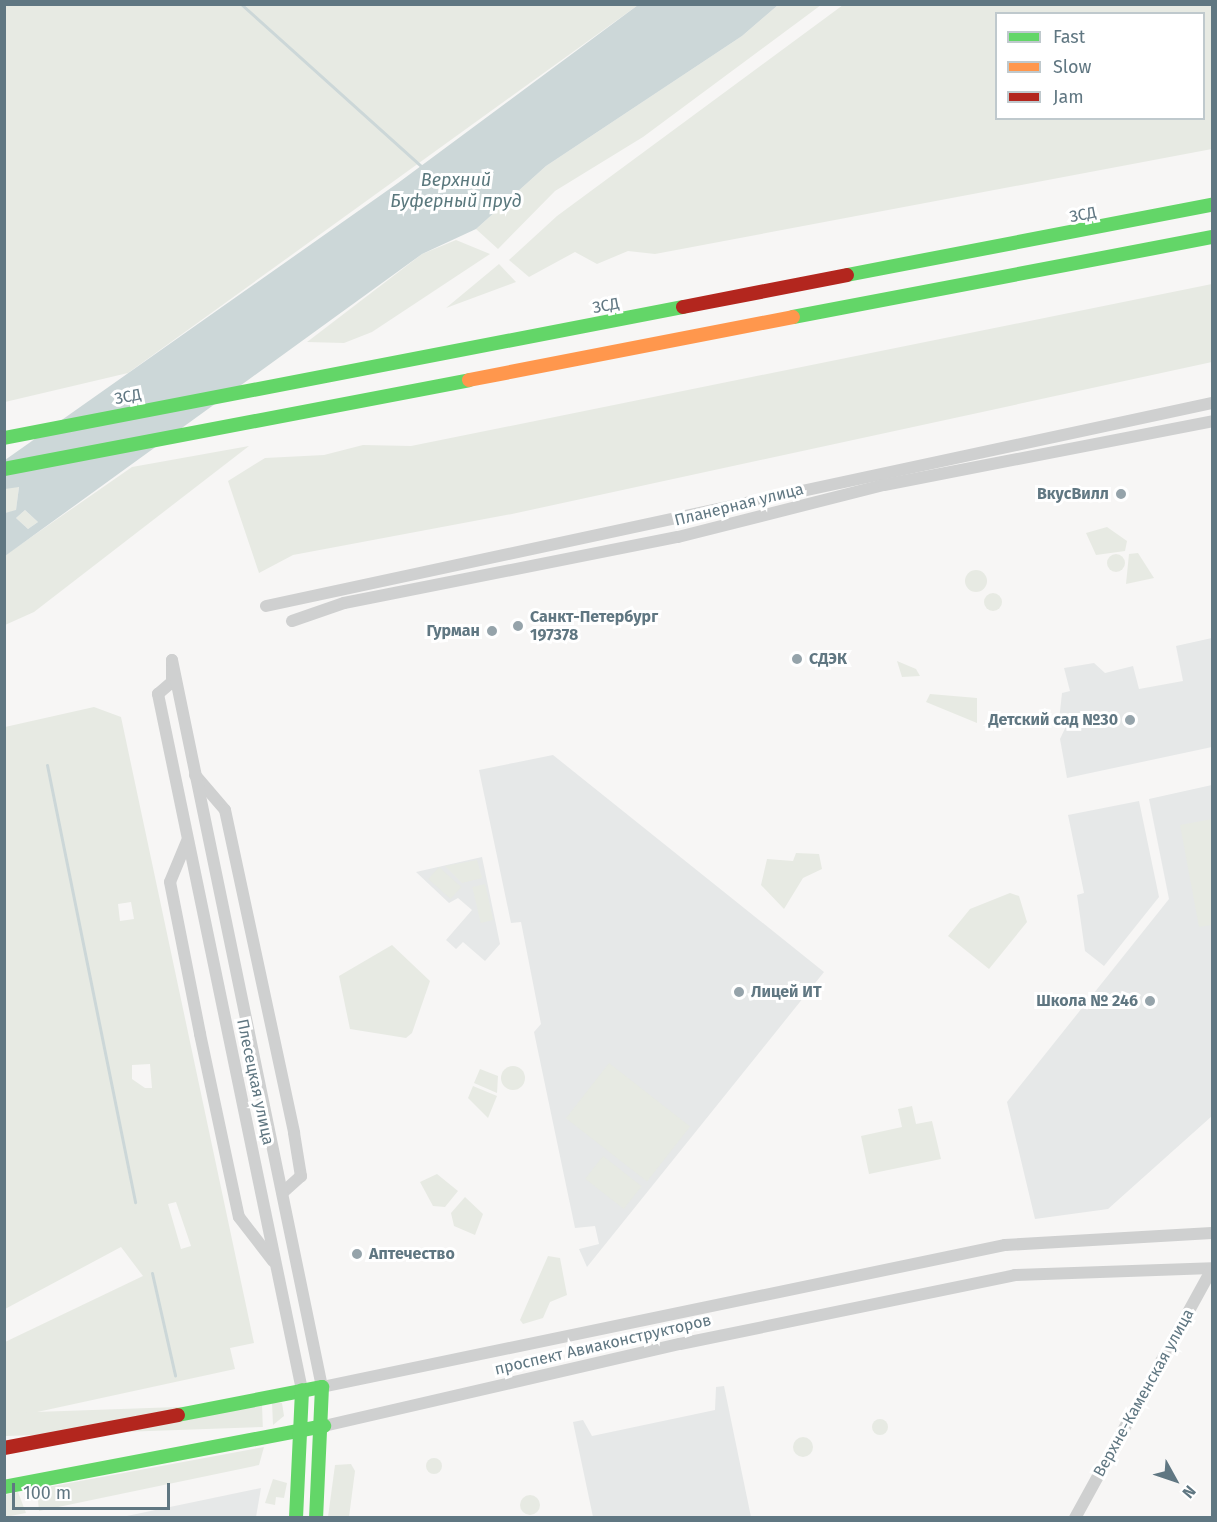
<!DOCTYPE html>
<meta charset="utf-8">
<style>
body{margin:0}
#map{position:relative;width:1217px;height:1522px;overflow:hidden;background:#f7f6f5;font-family:"Fira Sans",sans-serif}
div>[style]{position:absolute}
[style*='--x']{left:calc(var(--x)*1px);top:calc(var(--y)*1px);width:calc(var(--w)*1px);rotate:calc(var(--a)*1deg)}
.built>*{inset:0;background:#e6e8e8}
.green>*{inset:0;background:#e7eae3;transform-origin:0 0}
.round{border-radius:50%}
.water>*{inset:0;background:#ccd7d8}
.stream>*{height:3px;margin:-1.5px;padding:0 1.5px;transform-origin:1.5px;border-radius:1.5px;background:#ccd7d8}
.street>*{height:12px;margin:-6px;padding:0 6px;transform-origin:6px;border-radius:6px;background:#cfd0d0}
.fast>*{height:14px;margin:-7px;padding:0 7px;transform-origin:7px;border-radius:7px;background:#63d668}
.slow>*{height:14px;margin:-7px;padding:0 7px;transform-origin:7px;border-radius:7px;background:#ff974d}
.jam>*{height:14px;margin:-7px;padding:0 7px;transform-origin:7px;border-radius:7px;background:#b3261e}
.dots>*{width:16px;height:16px;translate:-50% -50%;box-sizing:border-box;border:3px solid #fff;border-radius:50%}
span{translate:-50% -50%;white-space:nowrap;text-align:center;line-height:1.15;-webkit-text-stroke:6px #fff;paint-order:stroke}
.street-label{font-size:16px;color:#607782}
.poi-label{font-size:16px;color:#607782;font-weight:700}
.right{translate:-100% -50%;text-align:right}
.left{translate:0 -50%;text-align:left}
.water-label{font-size:18px;color:#5a787d;font-style:italic}
.frame{position:absolute;inset:0;border:6px solid #607782;pointer-events:none}
.legend{position:absolute;left:995px;top:12px;width:210px;height:108px;box-sizing:border-box;background:#fff;border:2px solid #bfc9cd;margin:0;padding:8px 10px;list-style:none;font-size:18px;color:#607782}
.legend li{display:flex;align-items:center;gap:12px;height:30px}
.legend b{width:30px;border:2px solid #bfc9cd}
.north{position:absolute;left:1145px;top:1450px;width:60px;height:60px;-webkit-text-stroke:4px #fff;paint-order:stroke;rotate:130deg;font-size:16px;font-weight:700;line-height:24px;text-align:center;color:#607782}
.north::after{content:'';display:block;margin:auto;width:21px;height:27px;background:#607782;clip-path:polygon(50% 0,100% 100%,50% 72%,0 100%)}
.scale{position:absolute;left:12px;top:1483px;width:158px;height:27px;box-sizing:border-box;border:3px solid #607782;border-top:0;padding-left:8px;font-size:18px;line-height:21px;white-space:nowrap;color:#607782;-webkit-text-stroke:4px #fff;paint-order:stroke}
</style>
<div id="map">
<div class="built">
<i style="clip-path:polygon(1212px 638px,1212px 747px,1067px 778px,1060px 739px,1069px 720px,1059px 721px,1062px 693px,1070px 691px,1064px 668px,1094px 663px,1105px 673px,1133px 666px,1139px 689px,1183px 681px,1176px 646px)"></i>
<i style="clip-path:polygon(553px 755px,824px 972px,587px 1267px,579px 1249px,599px 1244px,595px 1226px,575px 1228px,534px 1032px,541px 1024px,521px 922px,511px 923px,479px 770px)"></i>
<i style="clip-path:polygon(1212px 785px,1212px 1116px,1108px 1209px,1035px 1219px,1007px 1102px,1169px 899px,1149px 799px)"></i>
<i style="clip-path:polygon(1139px 801px,1159px 897px,1104px 966px,1085px 951px,1077px 895px,1084px 893px,1068px 815px)"></i>
<i style="clip-path:polygon(482px 857px,500px 944px,485px 961px,463px 942px,456px 949px,446px 940px,472px 910px,458px 898px,449px 903px,416px 872px)"></i>
<i style="clip-path:polygon(724px 1386px,751px 1517px,593px 1517px,573px 1422px,583px 1420px,592px 1436px,715px 1410px,716px 1387px)"></i>
<i style="clip-path:polygon(261px 1488px,256px 1517px,122px 1517px)"></i>
</div>
<div class="green">
<i style="clip-path:polygon(5px 5px,638px 5px,128px 373px,5px 402px)"></i>
<i style="clip-path:polygon(778px 5px,821px 5px,643px 137px,555px 191px,498px 249px,476px 229px,546px 166px,742px 36px)"></i>
<i style="clip-path:polygon(evenodd,843px 5px,1212px 5px,1212px 149px,655px 254px,628px 251px,597px 264px,575px 252px,529px 277px,509px 260px,557px 216px,843px 5px,996px 14px,1204px 14px,1204px 118px,996px 118px,996px 14px)"></i>
<i style="clip-path:polygon(456px 240px,490px 254px,372px 332px,344px 343px,307px 342px,422px 254px)"></i>
<i style="clip-path:polygon(499px 264px,516px 282px,446px 308px)"></i>
<i style="clip-path:polygon(1212px 284px,1212px 362px,512px 514px,293px 555px,259px 573px,228px 481px,265px 458px,324px 455px,363px 445px,411px 446px)"></i>
<i style="clip-path:polygon(249px 446px,34px 612px,5px 625px,4px 556px,132px 467px)"></i>
<i style="clip-path:polygon(11px 485px,19px 486px,16px 511px,5px 513px,5px 489px)"></i>
<i style="clip-path:polygon(25px 510px,38px 522px,28px 529px,16px 518px)"></i>
<i style="clip-path:polygon(1107px 527px,1127px 541px,1125px 551px,1096px 555px,1086px 533px)"></i>
<i style="clip-path:polygon(1138px 553px,1154px 578px,1126px 584px,1129px 554px)"></i>
<i class="round" style="left:1107px;top:554px;width:18px;height:18px"></i>
<i class="round" style="left:965px;top:570px;width:22px;height:22px"></i>
<i class="round" style="left:984px;top:593px;width:18px;height:18px"></i>
<i style="clip-path:polygon(897px 661px,916px 669px,920px 676px,902px 677px)"></i>
<i style="clip-path:polygon(930px 694px,977px 698px,977px 723px,926px 702px)"></i>
<i style="clip-path:polygon(evenodd,94px 707px,121px 717px,254px 1343px,230px 1348px,235px 1369px,5px 1419px,5px 1342px,143px 1276px,121px 1247px,5px 1309px,5px 727px,94px 707px,131px 902px,134px 919px,120px 921px,118px 904px,131px 902px,94px 707px,150px 1064px,152px 1088px,145px 1088px,132px 1079px,132px 1065px,150px 1064px,94px 707px,176px 1202px,191px 1246px,181px 1249px,168px 1204px,176px 1202px)"></i>
<i style="clip-path:polygon(1212px 819px,1212px 925px,1199px 927px,1180px 825px)"></i>
<i style="clip-path:polygon(796px 853px,819px 854px,822px 869px,803px 878px,784px 909px,761px 885px,767px 859px,793px 861px)"></i>
<i style="clip-path:polygon(477px 860px,482px 878px,462px 883px,445px 866px)"></i>
<i style="left:439px;top:867px;width:30px;height:16px;rotate:42deg"></i>
<i style="left:485px;top:884px;width:37px;height:13px;rotate:77deg"></i>
<i style="clip-path:polygon(1010px 893px,1019px 896px,1027px 922px,989px 969px,948px 936px,970px 909px)"></i>
<i style="clip-path:polygon(392px 945px,430px 981px,412px 1033px,406px 1038px,350px 1029px,339px 976px)"></i>
<i style="left:609px;top:1063px;width:103px;height:70px;rotate:38deg"></i>
<i class="round" style="left:501px;top:1066px;width:24px;height:24px"></i>
<i style="clip-path:polygon(480px 1069px,498px 1076px,497px 1093px,474px 1083px)"></i>
<i style="clip-path:polygon(473px 1086px,497px 1096px,488px 1118px,468px 1098px)"></i>
<i style="clip-path:polygon(912px 1106px,916px 1124px,932px 1121px,941px 1159px,869px 1174px,861px 1136px,902px 1127px,898px 1109px)"></i>
<i style="left:603px;top:1156px;width:49px;height:29px;rotate:38deg"></i>
<i style="clip-path:polygon(437px 1174px,458px 1191px,445px 1207px,433px 1206px,420px 1182px)"></i>
<i style="clip-path:polygon(465px 1197px,483px 1214px,475px 1235px,454px 1226px,451px 1213px)"></i>
<i style="clip-path:polygon(548px 1256px,560px 1258px,567px 1295px,550px 1302px,543px 1318px,523px 1324px,520px 1320px)"></i>
<i style="clip-path:polygon(272px 1402px,282px 1403px,284px 1416px,273px 1425px)"></i>
<i style="left:262px;top:1404px;width:23px;height:264px;rotate:88deg"></i>
<i class="round" style="left:872px;top:1419px;width:16px;height:16px"></i>
<i class="round" style="left:793px;top:1437px;width:20px;height:20px"></i>
<i style="clip-path:polygon(264px 1447px,259px 1465px,39px 1511px,37px 1489px)"></i>
<i class="round" style="left:426px;top:1458px;width:16px;height:16px"></i>
<i style="clip-path:polygon(351px 1464px,355px 1471px,349px 1517px,328px 1517px,335px 1465px)"></i>
<i style="clip-path:polygon(273px 1479px,287px 1483px,284px 1498px,276px 1497px,275px 1505px,265px 1503px)"></i>
<i style="clip-path:polygon(18px 1492px,26px 1513px,5px 1517px,4px 1495px)"></i>
<i class="round" style="left:520px;top:1495px;width:20px;height:20px"></i>
</div>
<div class="water">
<i style="clip-path:polygon(evenodd,638px 5px,778px 5px,742px 36px,546px 166px,476px 229px,422px 254px,5px 556px,5px 513px,16px 510px,19px 487px,5px 489px,5px 460px,398px 183px,638px 5px,25px 510px,38px 522px,28px 529px,16px 518px,25px 510px)"></i>
</div>
<div class="stream">
<i style="--x:241;--y:4;--w:242;--a:42"></i>
<i style="--x:47;--y:765;--w:446;--a:78.6"></i>
<i style="--x:152;--y:1273;--w:105;--a:77.3"></i>
</div>
<div class="street">
<i style="--x:266;--y:606;--w:968;--a:-12.11"></i>
<i style="--x:292;--y:621;--w:55;--a:-19.1"></i>
<i style="--x:344;--y:603;--w:340;--a:-11.2"></i>
<i style="--x:678;--y:537;--w:212;--a:-14.2"></i>
<i style="--x:884;--y:485;--w:334;--a:-11"></i>
<i style="--x:195;--y:775;--w:46;--a:49.4"></i>
<i style="--x:225;--y:810;--w:330;--a:77.9"></i>
<i style="--x:294;--y:1133;--w:44;--a:80.8"></i>
<i style="--x:301;--y:1176;--w:25;--a:138"></i>
<i style="--x:187;--y:841;--w:44;--a:112.5"></i>
<i style="--x:170;--y:882;--w:155;--a:78.8"></i>
<i style="--x:200;--y:1034;--w:187;--a:78"></i>
<i style="--x:239;--y:1217;--w:56;--a:52.3"></i>
<i style="--x:302;--y:1390;--w:711;--a:-101.69"></i>
<i style="--x:158;--y:694;--w:18;--a:-41"></i>
<i style="--x:172;--y:682;--w:22;--a:-90"></i>
<i style="--x:172;--y:660;--w:742;--a:78.34"></i>
<i style="--x:322;--y:1387;--w:698;--a:-11.74"></i>
<i style="--x:1005;--y:1245;--w:207;--a:-3.3"></i>
<i style="--x:324;--y:1426;--w:365;--a:-13"></i>
<i style="--x:680;--y:1344;--w:342;--a:-11.6"></i>
<i style="--x:1015;--y:1275;--w:197;--a:-2"></i>
<i style="--x:1075;--y:1518;--w:284;--a:-61.2"></i>
</div>
<div class="fast">
<i style="--x:847;--y:275;--w:372;--a:-10.9"></i>
<i style="--x:793;--y:317;--w:427;--a:-10.8"></i>
<i style="--x:4;--y:438;--w:692;--a:-10.92"></i>
<i style="--x:4;--y:469;--w:473;--a:-10.8"></i>
<i style="--x:178;--y:1415;--w:147;--a:-11"></i>
<i style="--x:322;--y:1387;--w:131;--a:92.6"></i>
<i style="--x:4;--y:1487;--w:326;--a:-10.8"></i>
<i style="--x:296;--y:1518;--w:128;--a:-87.3"></i>
</div>
<div class="slow">
<i style="--x:469;--y:380;--w:330;--a:-11"></i>
</div>
<div class="jam">
<i style="--x:683;--y:307;--w:167;--a:-11"></i>
<i style="--x:4;--y:1448;--w:177;--a:-10.7"></i>
</div>
<div class="dots">
<i style="left:1121px;top:494px;background:#95a3aa"></i>
<i style="left:518px;top:626px;background:#95a3aa"></i>
<i style="left:492px;top:631px;background:#95a3aa"></i>
<i style="left:797px;top:659px;background:#95a3aa"></i>
<i style="left:1130px;top:720px;background:#95a3aa"></i>
<i style="left:739px;top:992px;background:#95a3aa"></i>
<i style="left:1150px;top:1001px;background:#95a3aa"></i>
<i style="left:357px;top:1254px;background:#95a3aa"></i>
</div>
<div class="street-label">
<span style="left:1083px;top:215px;rotate:-11deg">ЗСД</span>
<span style="left:606px;top:306px;rotate:-11deg">ЗСД</span>
<span style="left:128px;top:397px;rotate:-11deg">ЗСД</span>
<span style="left:739px;top:505px;rotate:-14deg">Планерная улица</span>
<span style="left:255px;top:1082px;rotate:78deg">Плесецкая улица</span>
<span style="left:603px;top:1345px;rotate:-13deg">проспект Авиаконструкторов</span>
<span style="left:1144px;top:1393px;rotate:-61deg">Верхне-Каменская улица</span>
</div>
<div class="poi-label">
<span class="right" style="left:1109px;top:494px">ВкусВилл</span>
<span class="left" style="left:530px;top:626px">Санкт-Петербург<br>197378</span>
<span class="right" style="left:480px;top:631px">Гурман</span>
<span class="left" style="left:809px;top:659px">СДЭК</span>
<span class="right" style="left:1118px;top:720px">Детский сад №30</span>
<span class="left" style="left:751px;top:992px">Лицей ИТ</span>
<span class="right" style="left:1138px;top:1001px">Школа № 246</span>
<span class="left" style="left:369px;top:1254px">Аптечество</span>
</div>
<div class="water-label">
<span style="left:456px;top:191px">Верхний<br>Буферный пруд</span>
</div>
<div class="frame"></div>
<ul class="legend">
<li><b style="height:8px;background:#63d668"></b>Fast</li>
<li><b style="height:8px;background:#ff974d"></b>Slow</li>
<li><b style="height:8px;background:#b3261e"></b>Jam</li>
</ul>
<div class="north">N</div>
<div class="scale">100 m</div>
</div>
